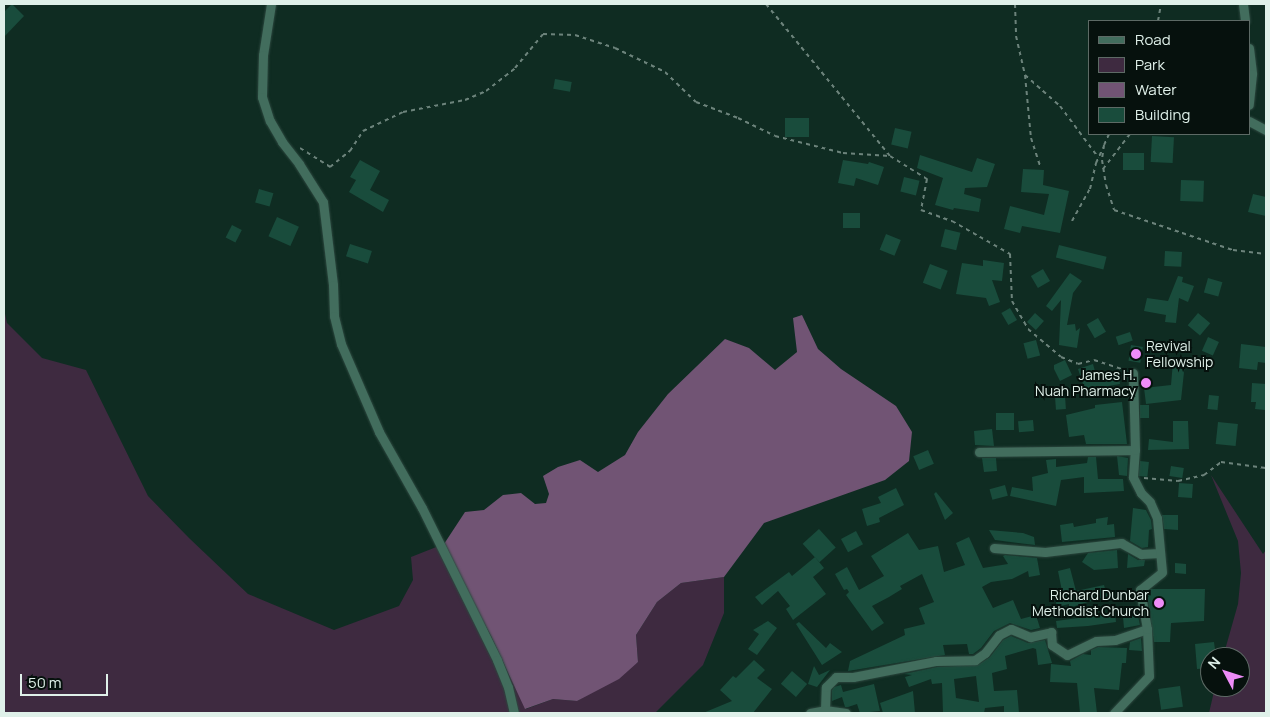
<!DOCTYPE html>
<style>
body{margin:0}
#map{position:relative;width:1270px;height:717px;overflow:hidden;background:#0f2c22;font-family:Manrope,sans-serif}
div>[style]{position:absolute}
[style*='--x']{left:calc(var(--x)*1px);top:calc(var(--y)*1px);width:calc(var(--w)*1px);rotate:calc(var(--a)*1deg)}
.green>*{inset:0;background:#3e2a40}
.water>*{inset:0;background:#715474}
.building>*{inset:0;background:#194c3c;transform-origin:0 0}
.path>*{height:2px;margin-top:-1px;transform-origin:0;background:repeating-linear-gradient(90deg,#6c837b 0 4px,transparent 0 8px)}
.roads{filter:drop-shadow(0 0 1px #2c473e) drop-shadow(0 0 1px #2c473e)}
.street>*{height:9px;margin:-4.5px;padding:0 4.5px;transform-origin:4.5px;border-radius:4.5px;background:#426d5d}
.dots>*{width:14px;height:14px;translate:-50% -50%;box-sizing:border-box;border:2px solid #06110d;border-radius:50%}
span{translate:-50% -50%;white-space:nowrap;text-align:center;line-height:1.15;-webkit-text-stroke:4px #06110d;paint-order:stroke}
.poi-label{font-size:14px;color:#dff0e9}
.left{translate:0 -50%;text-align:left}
.right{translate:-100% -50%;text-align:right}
.frame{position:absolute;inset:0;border:5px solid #dff0e9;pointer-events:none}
.legend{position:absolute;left:1088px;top:20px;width:162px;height:115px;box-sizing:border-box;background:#06110d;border:1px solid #5d6a65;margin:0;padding:6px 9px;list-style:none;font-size:15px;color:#dff0e9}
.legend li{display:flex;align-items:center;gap:10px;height:25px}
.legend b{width:25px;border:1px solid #5d6a65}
.north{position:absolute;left:1200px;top:647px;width:50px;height:50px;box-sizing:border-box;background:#06110d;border:1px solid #5d6a65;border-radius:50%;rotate:310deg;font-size:14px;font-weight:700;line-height:20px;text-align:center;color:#dff0e9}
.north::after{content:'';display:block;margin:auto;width:18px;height:22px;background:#ee8cf8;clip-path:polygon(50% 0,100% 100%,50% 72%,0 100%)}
.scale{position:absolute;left:20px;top:674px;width:88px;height:22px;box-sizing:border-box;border:2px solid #dff0e9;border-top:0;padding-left:6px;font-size:15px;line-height:18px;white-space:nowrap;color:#dff0e9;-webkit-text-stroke:4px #06110d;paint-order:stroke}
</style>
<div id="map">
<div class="green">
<i style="clip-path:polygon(4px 309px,7px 323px,42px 358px,86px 370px,148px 496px,189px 538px,248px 594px,334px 630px,399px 606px,413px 580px,411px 557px,444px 544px,456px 572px,491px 636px,526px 709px,553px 699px,577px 701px,638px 662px,636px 635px,657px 602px,681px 583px,724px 577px,724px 613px,703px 665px,655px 713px,4px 713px)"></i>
<i style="clip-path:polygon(1211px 475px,1263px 554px,1266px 550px,1266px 713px,1209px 713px,1215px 687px,1240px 687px,1240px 657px,1223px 657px,1238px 604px,1241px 573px,1238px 541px)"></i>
</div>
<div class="water">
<i style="clip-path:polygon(802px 315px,818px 349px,841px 369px,896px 406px,912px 432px,909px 461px,885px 480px,764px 523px,724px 577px,681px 583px,657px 602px,636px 635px,638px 662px,619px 679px,577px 701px,553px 699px,525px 709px,491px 636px,456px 572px,444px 544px,465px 512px,484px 510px,503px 495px,521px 493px,535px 504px,546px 503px,549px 494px,543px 476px,558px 467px,580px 460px,598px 472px,625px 455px,638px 432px,668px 394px,725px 339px,749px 348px,775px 370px,797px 352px,793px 318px)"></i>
</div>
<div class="building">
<i style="clip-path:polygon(12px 4px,24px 16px,4px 37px,4px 12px)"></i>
<i style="left:555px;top:79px;width:17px;height:10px;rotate:10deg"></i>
<i style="left:785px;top:118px;width:24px;height:19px"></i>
<i style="left:895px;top:128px;width:17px;height:17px;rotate:13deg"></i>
<i style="left:1152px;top:136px;width:22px;height:26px;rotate:3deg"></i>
<i style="left:1123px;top:153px;width:21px;height:17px"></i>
<i style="clip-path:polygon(920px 155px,972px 172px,977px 158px,995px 164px,987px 187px,965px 188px,964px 194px,981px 199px,979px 212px,954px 208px,953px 210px,935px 205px,943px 178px,917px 168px)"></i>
<i style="clip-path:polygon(360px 160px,380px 171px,370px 190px,389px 200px,383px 212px,349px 192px,356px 180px,350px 177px)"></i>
<i style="clip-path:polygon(843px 160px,868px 164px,869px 162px,884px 167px,878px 185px,856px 178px,854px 186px,838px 183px)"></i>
<i style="clip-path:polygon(1023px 169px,1044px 170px,1043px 185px,1069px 191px,1060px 233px,1022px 226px,1020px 233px,1004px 229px,1010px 206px,1044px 215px,1049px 194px,1021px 192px)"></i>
<i style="left:904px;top:177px;width:16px;height:15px;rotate:14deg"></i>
<i style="left:1181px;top:180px;width:23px;height:21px;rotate:2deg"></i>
<i style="left:259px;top:189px;width:15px;height:14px;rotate:16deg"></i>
<i style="clip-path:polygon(1253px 194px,1266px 197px,1266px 216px,1248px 212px)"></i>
<i style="left:843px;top:213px;width:17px;height:15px"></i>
<i style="left:277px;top:217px;width:24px;height:21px;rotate:24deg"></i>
<i style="left:232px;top:225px;width:11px;height:14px;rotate:27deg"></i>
<i style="left:945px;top:229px;width:16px;height:18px;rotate:14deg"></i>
<i style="left:886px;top:234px;width:16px;height:17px;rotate:22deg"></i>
<i style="left:350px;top:244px;width:23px;height:13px;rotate:18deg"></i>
<i style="left:1059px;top:245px;width:49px;height:13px;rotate:14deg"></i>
<i style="left:1165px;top:251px;width:17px;height:15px;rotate:3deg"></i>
<i style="clip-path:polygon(983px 260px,1004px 263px,1002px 281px,992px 280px,1000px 302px,989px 306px,986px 298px,956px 294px,962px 263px,983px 266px)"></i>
<i style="left:930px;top:264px;width:19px;height:20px;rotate:21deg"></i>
<i style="left:1043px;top:269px;width:14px;height:14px;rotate:60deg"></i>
<i style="clip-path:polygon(1070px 273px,1082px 281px,1073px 293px,1067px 325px,1075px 324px,1076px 331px,1080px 328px,1077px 348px,1059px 345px,1061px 300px,1052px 311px,1046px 306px)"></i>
<i style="clip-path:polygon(1178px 276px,1183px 277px,1182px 282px,1194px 286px,1188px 302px,1179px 298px,1176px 323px,1165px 322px,1166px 315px,1144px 311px,1147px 298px,1168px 301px)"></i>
<i style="left:1208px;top:278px;width:15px;height:15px;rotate:16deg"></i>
<i style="left:1010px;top:308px;width:14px;height:10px;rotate:60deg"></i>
<i style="left:1035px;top:313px;width:12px;height:12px;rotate:42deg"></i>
<i style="left:1198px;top:313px;width:16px;height:16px;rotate:40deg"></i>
<i style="left:1098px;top:318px;width:16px;height:13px;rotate:60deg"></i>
<i style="left:1130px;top:332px;width:9px;height:15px;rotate:72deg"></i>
<i style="left:1208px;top:337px;width:12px;height:15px;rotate:24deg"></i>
<i style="left:1036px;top:340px;width:16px;height:13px;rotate:75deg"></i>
<i style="clip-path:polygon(1241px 344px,1266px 347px,1266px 363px,1258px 362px,1257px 370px,1239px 368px)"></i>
<i style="left:1131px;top:345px;width:12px;height:16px;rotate:9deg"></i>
<i style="clip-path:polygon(1065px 360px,1072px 375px,1060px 381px,1054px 369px,1054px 365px)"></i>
<i style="clip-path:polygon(1173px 362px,1185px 363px,1181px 400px,1146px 404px,1144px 388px,1171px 385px)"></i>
<i style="clip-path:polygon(1093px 364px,1096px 375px,1118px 372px,1120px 384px,1085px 390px,1078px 369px)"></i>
<i style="clip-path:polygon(1252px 383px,1266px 384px,1265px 410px,1255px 409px,1256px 402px,1251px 402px)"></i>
<i style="left:1209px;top:395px;width:10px;height:14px;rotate:6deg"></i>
<i style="left:1065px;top:396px;width:13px;height:10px;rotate:86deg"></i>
<i style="clip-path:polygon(1122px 402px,1127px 444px,1086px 444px,1084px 435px,1069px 437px,1066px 415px,1095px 408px,1095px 405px)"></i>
<i style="left:1140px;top:405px;width:9px;height:13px"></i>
<i style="left:996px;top:413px;width:18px;height:17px"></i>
<i style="left:1033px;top:420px;width:11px;height:15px;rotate:85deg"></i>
<i style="clip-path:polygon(1173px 421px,1188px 421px,1189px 449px,1148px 450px,1149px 439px,1173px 442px)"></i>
<i style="left:1218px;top:422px;width:20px;height:22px;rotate:6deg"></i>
<i style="clip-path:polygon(992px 429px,994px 446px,975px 445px,974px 431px)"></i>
<i style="left:928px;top:450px;width:15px;height:16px;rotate:67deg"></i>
<i style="clip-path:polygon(1117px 456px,1128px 458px,1127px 476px,1119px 475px)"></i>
<i style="clip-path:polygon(1088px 457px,1096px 457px,1098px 479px,1123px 479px,1124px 491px,1084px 493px,1084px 477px,1061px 480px,1056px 506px,1010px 496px,1012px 487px,1033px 491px,1032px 477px,1048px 473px,1046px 460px,1056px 459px,1056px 467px,1087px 463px)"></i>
<i style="clip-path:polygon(982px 458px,996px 458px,997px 471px,984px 472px)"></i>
<i style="left:1140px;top:461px;width:9px;height:15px;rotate:6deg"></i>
<i style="left:1171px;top:466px;width:13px;height:10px;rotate:9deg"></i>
<i style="left:1179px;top:483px;width:14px;height:14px;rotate:4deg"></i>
<i style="left:1005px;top:485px;width:11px;height:16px;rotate:75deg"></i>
<i style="clip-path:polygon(896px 488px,904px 505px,879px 518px,880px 522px,867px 526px,862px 509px,881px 503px,878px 497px)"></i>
<i style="clip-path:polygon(936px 492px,953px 513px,945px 520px,934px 494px)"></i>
<i style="clip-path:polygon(1133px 508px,1146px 510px,1151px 520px,1152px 529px,1149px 530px,1148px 547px,1142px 548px,1130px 541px)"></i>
<i style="clip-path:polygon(1162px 515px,1178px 515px,1178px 530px,1164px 529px)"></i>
<i style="clip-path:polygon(1108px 517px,1107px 525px,1114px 524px,1115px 537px,1062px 542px,1060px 525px,1073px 523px,1074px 527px,1096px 523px,1096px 519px)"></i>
<i style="left:819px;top:529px;width:25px;height:22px;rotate:48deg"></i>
<i style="clip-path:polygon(989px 530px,1023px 533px,1034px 537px,1035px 545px,995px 540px)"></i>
<i style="left:856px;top:531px;width:15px;height:17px;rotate:62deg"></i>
<i style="clip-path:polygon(908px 533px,919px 550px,938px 546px,944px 572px,965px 565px,956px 543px,969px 537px,983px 568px,1008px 564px,1003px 556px,1005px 555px,1037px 558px,1040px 575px,1029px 577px,1028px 571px,1012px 579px,991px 582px,982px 587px,993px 608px,1013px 600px,1021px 619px,1036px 615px,1040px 628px,1031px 630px,1010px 623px,994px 631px,981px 648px,973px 654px,969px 654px,967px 644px,943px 645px,945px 655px,848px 671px,850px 661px,905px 635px,904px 629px,925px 624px,919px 608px,934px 602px,922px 574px,900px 586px,902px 589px,889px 597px,872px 606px,884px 623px,872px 631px,846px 595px,849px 592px,847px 589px,844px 590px,835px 574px,847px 567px,859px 590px,884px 576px,871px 556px)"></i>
<i style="clip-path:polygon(1117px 550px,1118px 568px,1094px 570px,1082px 562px,1088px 553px)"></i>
<i style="clip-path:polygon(1128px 554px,1138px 560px,1145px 560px,1144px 566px,1127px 568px)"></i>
<i style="clip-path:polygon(815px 557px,824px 568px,813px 577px,826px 594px,793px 620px,786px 609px,790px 606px,778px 591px,762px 605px,755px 597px,789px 572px,792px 576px)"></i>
<i style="clip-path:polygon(1175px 563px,1186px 564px,1186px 574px,1175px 573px)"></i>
<i style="clip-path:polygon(1070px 568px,1076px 591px,1104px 585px,1107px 596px,1075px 606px,1069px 607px,1069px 604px,1057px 607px,1054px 593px,1062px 591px,1058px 571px)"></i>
<i style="clip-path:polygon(1151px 589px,1205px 589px,1204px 621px,1171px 623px,1170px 642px,1154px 642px,1147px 594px)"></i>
<i style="clip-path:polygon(1115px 613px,1116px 622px,1088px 626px,1057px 628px,1056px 621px)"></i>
<i style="clip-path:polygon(1138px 616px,1140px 625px,1124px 628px,1123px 617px)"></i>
<i style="clip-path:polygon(768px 621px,777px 628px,757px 655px,748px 649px,759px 634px,753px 630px)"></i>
<i style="clip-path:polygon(799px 622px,826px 648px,830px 643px,842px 652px,822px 665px,796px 624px)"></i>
<i style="clip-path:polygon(evenodd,1011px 636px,1028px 643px,1045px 640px,1052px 663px,1038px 665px,1036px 649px,1033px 648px,1005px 656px,1007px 669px,992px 673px,994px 691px,1017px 690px,1019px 713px,1004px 713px,1004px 706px,985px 708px,984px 713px,943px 713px,942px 683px,932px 684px,931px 679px,909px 687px,905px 677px,912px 675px,904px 674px,937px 667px,978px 665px,990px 657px,1003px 640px,1011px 636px,976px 676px,979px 702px,956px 698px,954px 679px,976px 676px)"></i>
<i style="clip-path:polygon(1141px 638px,1142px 651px,1129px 650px,1130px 642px)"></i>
<i style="clip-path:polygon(1214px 642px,1216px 657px,1210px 657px,1210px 668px,1197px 669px,1195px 644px)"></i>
<i style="clip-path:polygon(1098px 647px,1127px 648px,1126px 663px,1122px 663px,1119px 690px,1094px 688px,1097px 713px,1080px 713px,1077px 683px,1050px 682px,1051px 664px,1071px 666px,1070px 661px,1083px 654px,1091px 655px,1091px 650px)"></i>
<i style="clip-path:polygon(754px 660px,765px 670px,757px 678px,772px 689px,753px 713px,703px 713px,732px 701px,720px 690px,733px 676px,736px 678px)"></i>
<i style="clip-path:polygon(814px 666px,819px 675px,830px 670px,817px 687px,808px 684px)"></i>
<i style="left:792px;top:671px;width:20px;height:17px;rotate:41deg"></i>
<i style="clip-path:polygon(874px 684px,880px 711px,860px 713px,857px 704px,848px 707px,845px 707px,842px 697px,832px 701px,832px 690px,834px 687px,841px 685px,843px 692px)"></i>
<i style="left:1180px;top:686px;width:21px;height:22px;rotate:82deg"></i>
<i style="clip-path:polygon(913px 691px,915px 713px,883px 713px,880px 703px)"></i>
</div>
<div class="path">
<i style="--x:766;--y:4;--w:196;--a:50.8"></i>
<i style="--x:890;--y:156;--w:44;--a:31.9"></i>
<i style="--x:927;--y:179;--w:32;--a:101"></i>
<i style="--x:921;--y:210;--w:33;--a:20"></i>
<i style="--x:952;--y:221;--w:67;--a:29.6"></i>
<i style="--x:1010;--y:254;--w:47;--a:87.6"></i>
<i style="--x:1012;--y:301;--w:32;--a:60"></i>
<i style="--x:1028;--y:329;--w:43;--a:40.3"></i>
<i style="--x:1061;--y:357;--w:18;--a:22"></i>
<i style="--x:1078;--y:364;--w:16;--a:-14"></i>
<i style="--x:1094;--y:360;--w:32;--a:18"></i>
<i style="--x:1015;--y:4;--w:32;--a:88"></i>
<i style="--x:1016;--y:36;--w:40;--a:77"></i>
<i style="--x:1025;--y:75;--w:47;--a:41.5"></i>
<i style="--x:1060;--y:106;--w:64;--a:53.3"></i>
<i style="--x:1158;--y:21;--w:17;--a:-80"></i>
<i style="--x:1025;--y:75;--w:63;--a:84.6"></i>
<i style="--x:1031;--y:138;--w:29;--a:72"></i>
<i style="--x:1109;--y:134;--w:12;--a:114"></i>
<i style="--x:1104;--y:145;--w:15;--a:98"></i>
<i style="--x:1102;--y:160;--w:25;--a:81"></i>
<i style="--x:1106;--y:185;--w:26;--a:72"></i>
<i style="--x:1114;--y:210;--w:126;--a:18.6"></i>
<i style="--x:1233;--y:250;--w:33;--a:7"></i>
<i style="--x:300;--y:148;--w:36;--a:32"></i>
<i style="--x:330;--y:167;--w:26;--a:-39"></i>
<i style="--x:350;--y:151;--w:24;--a:-57"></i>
<i style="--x:363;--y:131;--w:44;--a:-25.4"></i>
<i style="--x:403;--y:112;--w:63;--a:-11"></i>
<i style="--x:465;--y:100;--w:23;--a:-23"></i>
<i style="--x:486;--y:91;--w:37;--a:-38"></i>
<i style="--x:515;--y:68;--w:44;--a:-50.5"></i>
<i style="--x:543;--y:34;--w:32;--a:2"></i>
<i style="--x:575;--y:35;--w:42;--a:18"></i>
<i style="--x:615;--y:48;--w:55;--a:25.6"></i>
<i style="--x:665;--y:72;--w:43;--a:44.1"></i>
<i style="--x:696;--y:102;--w:45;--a:20.9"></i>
<i style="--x:738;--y:118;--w:41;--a:25.9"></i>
<i style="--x:775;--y:136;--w:70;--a:14"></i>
<i style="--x:843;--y:153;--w:47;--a:3.7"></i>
<i style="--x:1103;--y:169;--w:44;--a:-52.4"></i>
<i style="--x:1072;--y:221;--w:37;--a:-61"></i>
<i style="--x:1090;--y:189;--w:27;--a:-77"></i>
<i style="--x:1096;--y:163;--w:17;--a:-65"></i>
<i style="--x:1144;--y:478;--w:34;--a:5"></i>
<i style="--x:1178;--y:481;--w:27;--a:-13"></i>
<i style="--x:1204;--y:475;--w:21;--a:-37"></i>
<i style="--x:1221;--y:462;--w:45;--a:7.6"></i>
</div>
<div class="roads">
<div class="street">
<i style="--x:271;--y:4;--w:52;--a:98.9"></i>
<i style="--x:263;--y:55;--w:42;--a:91.4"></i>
<i style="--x:262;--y:97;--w:25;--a:72"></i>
<i style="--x:270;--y:121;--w:24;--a:60"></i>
<i style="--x:282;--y:142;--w:28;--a:52"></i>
<i style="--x:299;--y:164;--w:45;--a:57.7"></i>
<i style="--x:323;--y:202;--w:84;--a:83.1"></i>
<i style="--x:333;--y:285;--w:31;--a:88"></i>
<i style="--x:334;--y:316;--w:29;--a:76"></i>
<i style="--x:341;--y:344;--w:96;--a:66.6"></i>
<i style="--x:379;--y:432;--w:87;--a:60.5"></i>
<i style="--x:422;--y:508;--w:169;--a:63.7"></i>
<i style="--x:497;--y:660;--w:29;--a:68"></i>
<i style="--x:508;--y:687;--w:27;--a:77"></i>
<i style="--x:1243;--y:4;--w:17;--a:83"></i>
<i style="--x:1249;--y:48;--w:26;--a:83"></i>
<i style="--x:1252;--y:74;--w:31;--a:96"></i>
<i style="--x:1249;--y:121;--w:19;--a:28"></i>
<i style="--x:979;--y:452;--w:156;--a:-0.7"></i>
<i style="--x:994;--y:548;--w:51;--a:4.5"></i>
<i style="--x:1045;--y:552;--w:77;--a:-6.8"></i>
<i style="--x:1121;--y:543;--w:23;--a:29"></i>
<i style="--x:1141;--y:554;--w:19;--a:-3"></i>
<i style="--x:825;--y:710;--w:23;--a:-88"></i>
<i style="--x:826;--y:687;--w:14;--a:-45"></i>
<i style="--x:836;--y:677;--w:17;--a:0"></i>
<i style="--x:853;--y:677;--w:85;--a:-10.9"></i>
<i style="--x:936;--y:661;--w:39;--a:-1"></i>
<i style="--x:975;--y:660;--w:12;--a:-35"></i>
<i style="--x:985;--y:653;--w:23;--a:-52"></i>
<i style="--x:999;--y:635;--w:13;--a:-27"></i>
<i style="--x:1011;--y:629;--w:21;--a:23"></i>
<i style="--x:1030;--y:637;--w:22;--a:-13"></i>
<i style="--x:1051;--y:632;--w:13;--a:86"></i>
<i style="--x:1052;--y:645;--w:18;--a:34"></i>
<i style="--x:1067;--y:655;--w:32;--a:-26"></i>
<i style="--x:1096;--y:641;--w:19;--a:-3"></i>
<i style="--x:1115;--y:640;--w:34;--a:-19"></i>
<i style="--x:810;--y:713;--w:15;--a:-11"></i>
<i style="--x:825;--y:710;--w:21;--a:8"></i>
<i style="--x:1114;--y:713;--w:51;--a:-46.6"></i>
<i style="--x:1149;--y:676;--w:47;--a:-92.4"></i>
<i style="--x:1147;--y:629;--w:40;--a:-100"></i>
<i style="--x:1140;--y:590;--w:28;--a:-39"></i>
<i style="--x:1162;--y:572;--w:54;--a:-95.3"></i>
<i style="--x:1157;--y:518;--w:17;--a:-114"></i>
<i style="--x:1150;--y:502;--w:13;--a:-135"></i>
<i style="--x:1141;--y:493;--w:18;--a:-117"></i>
<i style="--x:1133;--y:477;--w:27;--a:-86"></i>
<i style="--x:1135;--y:450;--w:77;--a:-91.5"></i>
</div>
</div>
<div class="dots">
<i style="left:1136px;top:354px;background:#ee8cf8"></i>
<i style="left:1146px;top:383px;background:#ee8cf8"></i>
<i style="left:1159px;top:603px;background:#ee8cf8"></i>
</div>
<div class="poi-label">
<span class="left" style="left:1146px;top:354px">Revival<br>Fellowship</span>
<span class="right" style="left:1136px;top:383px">James H.<br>Nuah Pharmacy</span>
<span class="right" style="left:1149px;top:603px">Richard Dunbar<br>Methodist Church</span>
</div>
<div class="frame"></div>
<ul class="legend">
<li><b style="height:6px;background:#426d5d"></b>Road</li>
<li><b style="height:14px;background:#3e2a40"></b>Park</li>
<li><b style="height:14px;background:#715474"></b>Water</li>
<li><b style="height:14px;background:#194c3c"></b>Building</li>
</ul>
<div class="north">N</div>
<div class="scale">50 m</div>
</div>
